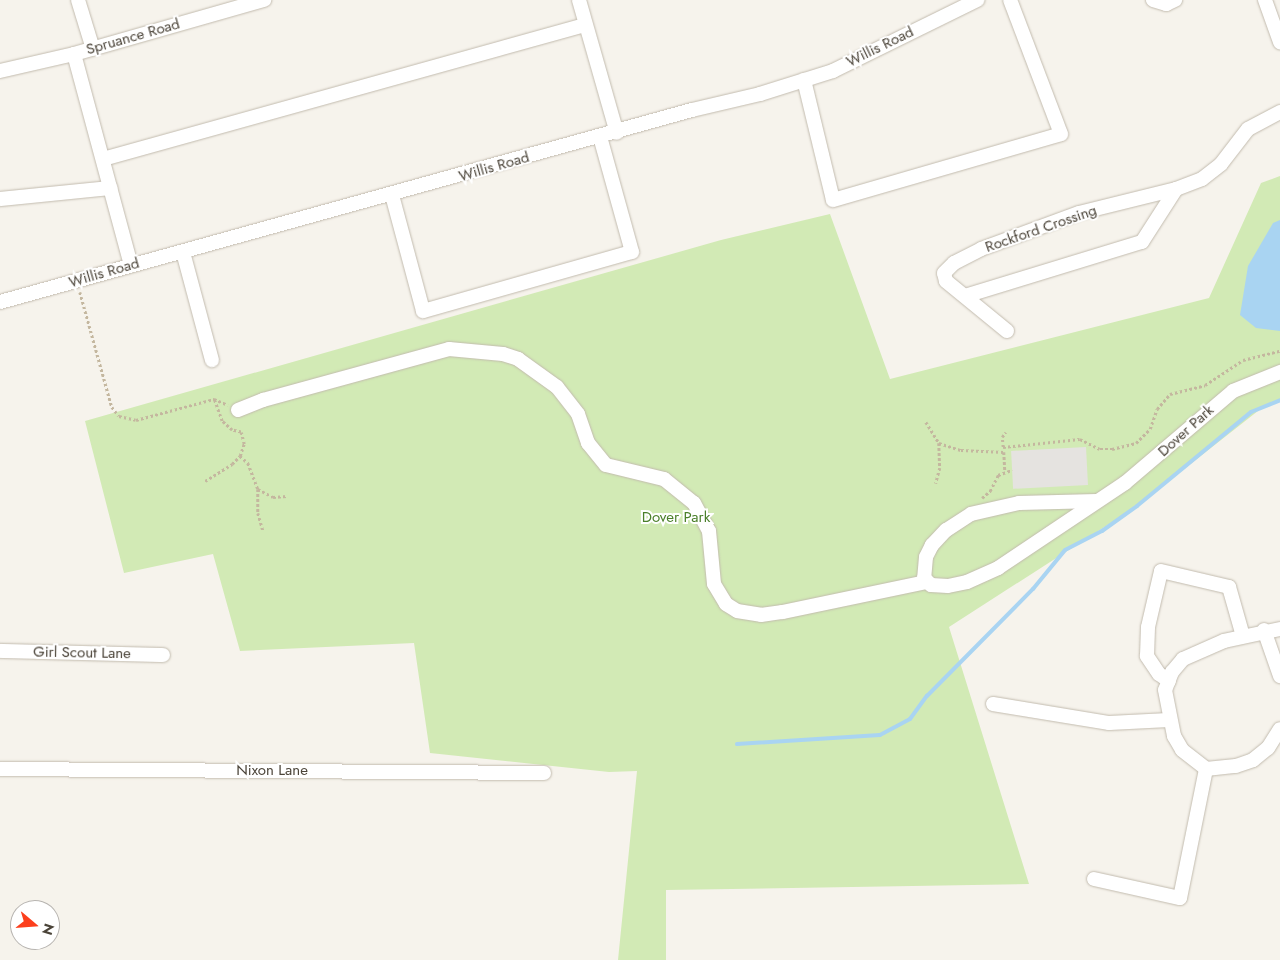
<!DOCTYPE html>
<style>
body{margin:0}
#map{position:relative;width:1280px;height:960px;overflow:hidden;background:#f6f3ec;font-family:Jost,sans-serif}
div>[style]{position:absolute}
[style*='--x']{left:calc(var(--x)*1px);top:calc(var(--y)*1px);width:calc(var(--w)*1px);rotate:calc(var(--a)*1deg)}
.green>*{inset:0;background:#d2eab5}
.parking>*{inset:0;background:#e5e3e0;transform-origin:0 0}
.water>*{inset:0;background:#a9d4f2}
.stream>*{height:4px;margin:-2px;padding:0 2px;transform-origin:2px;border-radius:2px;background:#a9d4f2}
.path>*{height:2.5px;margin-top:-1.25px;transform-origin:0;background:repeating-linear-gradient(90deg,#c4b79f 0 2.5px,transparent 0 5px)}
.roads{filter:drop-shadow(0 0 1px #c2bbae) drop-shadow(0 0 1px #c2bbae)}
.minor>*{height:14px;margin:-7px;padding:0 7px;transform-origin:7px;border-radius:7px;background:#fff}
span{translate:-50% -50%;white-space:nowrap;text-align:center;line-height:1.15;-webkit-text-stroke:4px #fff;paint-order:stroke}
.street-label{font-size:15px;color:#4b4439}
.park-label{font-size:15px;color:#4a7f2a}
.north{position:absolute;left:10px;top:900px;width:50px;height:50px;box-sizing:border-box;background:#fff;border:1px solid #b7b4b0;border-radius:50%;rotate:108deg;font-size:14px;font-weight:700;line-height:20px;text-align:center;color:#4b4439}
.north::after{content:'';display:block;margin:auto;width:18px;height:22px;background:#fc3f1d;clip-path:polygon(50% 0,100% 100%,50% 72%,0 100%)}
</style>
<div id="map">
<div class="green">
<i style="clip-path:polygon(1280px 176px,1280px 401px,1263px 407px,1137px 506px,949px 627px,1029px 884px,666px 890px,666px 960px,618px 960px,637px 771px,609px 772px,430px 753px,414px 643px,240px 651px,213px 554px,124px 573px,85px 421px,721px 240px,830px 214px,890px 379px,1209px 298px,1261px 183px)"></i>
</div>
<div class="parking">
<i style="left:1086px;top:447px;width:38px;height:75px;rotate:87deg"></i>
</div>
<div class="water">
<i style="clip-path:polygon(1280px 220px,1280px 331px,1256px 328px,1240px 315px,1248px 266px,1273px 223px)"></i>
</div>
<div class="stream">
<i style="--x:737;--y:744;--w:143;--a:-3.6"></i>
<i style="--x:880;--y:735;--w:34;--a:-28"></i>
<i style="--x:910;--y:719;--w:29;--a:-54"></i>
<i style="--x:927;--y:696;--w:151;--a:-45.3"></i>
<i style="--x:1033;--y:589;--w:50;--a:-50.6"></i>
<i style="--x:1065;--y:550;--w:42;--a:-27.2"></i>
<i style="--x:1102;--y:531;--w:43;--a:-35.5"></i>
<i style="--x:1137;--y:506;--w:148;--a:-39.5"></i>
<i style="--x:1251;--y:412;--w:31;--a:-22"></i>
</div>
<div class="path">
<i style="--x:80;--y:292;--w:119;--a:74.5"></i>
<i style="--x:112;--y:407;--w:11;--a:52"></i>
<i style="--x:119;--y:416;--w:17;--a:13"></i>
<i style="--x:136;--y:420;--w:81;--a:-15.1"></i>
<i style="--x:214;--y:399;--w:15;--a:23"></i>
<i style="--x:926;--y:422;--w:25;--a:58"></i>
<i style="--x:939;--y:443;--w:25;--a:88"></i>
<i style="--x:940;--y:468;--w:16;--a:105"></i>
<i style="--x:939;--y:443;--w:23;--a:18"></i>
<i style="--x:961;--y:450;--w:43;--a:2.7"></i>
<i style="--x:1003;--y:447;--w:77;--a:-5.9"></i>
<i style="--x:1080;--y:439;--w:22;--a:27"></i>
<i style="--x:1100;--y:449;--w:12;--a:0"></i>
<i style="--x:1112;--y:449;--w:25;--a:-14"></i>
<i style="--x:1136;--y:443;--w:20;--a:-45"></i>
<i style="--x:1150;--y:429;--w:21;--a:-71"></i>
<i style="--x:1157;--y:409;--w:20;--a:-49"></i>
<i style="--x:1170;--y:394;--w:36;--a:-14"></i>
<i style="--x:1205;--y:385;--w:45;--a:-33.3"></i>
<i style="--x:1243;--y:360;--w:38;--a:-14"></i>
<i style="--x:1003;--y:447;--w:10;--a:-96"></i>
<i style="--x:1002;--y:437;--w:6;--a:-51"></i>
<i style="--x:1004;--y:452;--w:19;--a:87"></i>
<i style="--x:240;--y:456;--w:11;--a:41"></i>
<i style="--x:248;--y:463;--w:28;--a:69"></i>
<i style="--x:258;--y:489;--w:24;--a:90"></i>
<i style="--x:258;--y:513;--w:19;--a:74"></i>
<i style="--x:205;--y:481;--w:32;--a:-32"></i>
<i style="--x:232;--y:464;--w:11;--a:-45"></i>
<i style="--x:240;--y:456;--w:13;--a:-72"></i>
<i style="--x:244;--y:444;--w:12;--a:-104"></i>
<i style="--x:241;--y:432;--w:9;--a:-167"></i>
<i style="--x:232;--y:430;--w:13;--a:-138"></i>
<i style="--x:222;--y:421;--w:23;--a:-110"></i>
<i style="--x:258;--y:489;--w:17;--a:28"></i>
<i style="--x:273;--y:497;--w:14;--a:-4"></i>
<i style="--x:982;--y:498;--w:11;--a:-41"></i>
<i style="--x:990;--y:491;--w:18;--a:-63"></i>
<i style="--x:998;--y:475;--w:15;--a:-20"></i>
</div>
<div class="roads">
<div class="minor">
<i style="--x:78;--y:0;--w:51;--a:73"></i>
<i style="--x:579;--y:0;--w:138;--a:74.1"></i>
<i style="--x:1153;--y:0;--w:14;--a:17"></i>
<i style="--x:1166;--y:4;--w:10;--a:-24"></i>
<i style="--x:1265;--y:0;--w:45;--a:70.3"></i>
<i style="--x:74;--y:54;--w:219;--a:74.9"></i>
<i style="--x:0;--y:71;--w:76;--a:-12.9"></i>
<i style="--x:74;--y:54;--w:198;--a:-15.9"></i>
<i style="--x:804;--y:80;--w:123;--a:76.4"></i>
<i style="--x:833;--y:200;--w:237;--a:-16.1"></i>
<i style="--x:1061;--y:134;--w:143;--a:-110.8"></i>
<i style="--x:103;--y:159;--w:500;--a:-15.54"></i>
<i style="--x:392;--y:195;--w:120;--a:75"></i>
<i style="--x:423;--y:311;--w:217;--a:-15.8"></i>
<i style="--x:632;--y:252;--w:119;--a:-105.5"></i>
<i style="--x:0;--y:199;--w:111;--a:-5.7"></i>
<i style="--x:183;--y:252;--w:112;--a:75"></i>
<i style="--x:965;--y:296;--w:185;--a:-17"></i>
<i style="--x:1142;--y:242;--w:63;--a:-57.3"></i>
<i style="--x:0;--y:302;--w:718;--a:-15.51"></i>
<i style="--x:692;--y:110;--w:70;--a:-13.2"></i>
<i style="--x:760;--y:94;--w:77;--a:-17.5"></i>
<i style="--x:833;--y:71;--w:161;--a:-26.2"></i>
<i style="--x:1007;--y:331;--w:79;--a:-140.7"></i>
<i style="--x:946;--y:281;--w:8;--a:-104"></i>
<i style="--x:944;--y:273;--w:14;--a:-45"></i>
<i style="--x:954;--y:263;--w:30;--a:-27"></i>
<i style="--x:981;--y:249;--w:104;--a:-20.2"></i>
<i style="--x:1079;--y:213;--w:100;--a:-13.9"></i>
<i style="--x:1176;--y:189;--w:28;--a:-21"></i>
<i style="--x:1202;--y:179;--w:24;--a:-38"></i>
<i style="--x:1221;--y:164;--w:44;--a:-52.4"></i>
<i style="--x:1248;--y:129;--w:36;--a:-28"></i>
<i style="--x:238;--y:410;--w:27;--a:-22"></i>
<i style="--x:263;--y:400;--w:193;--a:-15.3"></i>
<i style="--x:449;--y:349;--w:54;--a:5.3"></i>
<i style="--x:503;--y:354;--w:16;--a:18"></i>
<i style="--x:518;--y:359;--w:48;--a:35.7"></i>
<i style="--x:557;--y:387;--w:34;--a:52"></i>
<i style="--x:578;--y:414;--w:31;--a:71"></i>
<i style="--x:588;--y:443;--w:28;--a:51"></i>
<i style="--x:606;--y:465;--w:60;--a:13.6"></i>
<i style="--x:664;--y:479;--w:38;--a:39"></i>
<i style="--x:694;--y:503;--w:32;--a:62"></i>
<i style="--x:709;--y:531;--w:53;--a:84.6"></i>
<i style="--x:714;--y:584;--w:23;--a:59"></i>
<i style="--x:726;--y:604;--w:13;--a:32"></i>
<i style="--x:737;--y:611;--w:24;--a:9"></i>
<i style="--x:761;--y:615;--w:22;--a:-8"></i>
<i style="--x:783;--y:612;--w:146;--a:-11.8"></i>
<i style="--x:1097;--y:501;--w:78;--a:178.5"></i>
<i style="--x:1019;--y:503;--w:49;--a:167.1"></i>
<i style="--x:971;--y:514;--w:30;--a:147"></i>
<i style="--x:946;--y:530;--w:21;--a:133"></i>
<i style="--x:932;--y:545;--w:13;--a:117"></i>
<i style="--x:926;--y:557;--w:21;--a:95"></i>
<i style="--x:924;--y:578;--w:10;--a:45"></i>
<i style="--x:931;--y:585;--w:17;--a:3"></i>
<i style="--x:948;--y:586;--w:19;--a:-12"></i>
<i style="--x:967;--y:582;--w:34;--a:-24"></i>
<i style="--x:998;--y:568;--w:153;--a:-33.8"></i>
<i style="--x:1125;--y:483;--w:142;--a:-40.4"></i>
<i style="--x:1233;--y:391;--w:51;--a:-22"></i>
<i style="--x:1280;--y:629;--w:57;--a:167.9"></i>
<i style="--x:1224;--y:641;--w:45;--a:156.3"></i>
<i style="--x:1183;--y:659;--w:17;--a:130"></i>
<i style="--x:1172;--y:672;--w:19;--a:111"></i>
<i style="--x:1165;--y:690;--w:47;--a:78.9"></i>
<i style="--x:1174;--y:736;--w:16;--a:60"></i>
<i style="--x:1182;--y:750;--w:31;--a:38"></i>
<i style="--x:1206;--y:769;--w:30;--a:-6"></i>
<i style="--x:1236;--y:766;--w:18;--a:-19"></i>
<i style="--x:1253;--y:760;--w:19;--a:-39"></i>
<i style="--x:1268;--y:748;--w:22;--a:-58"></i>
<i style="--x:1264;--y:630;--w:49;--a:70.8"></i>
<i style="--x:0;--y:651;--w:163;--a:1.4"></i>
<i style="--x:1169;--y:681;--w:12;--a:-145"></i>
<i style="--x:1159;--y:674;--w:22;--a:-124"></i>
<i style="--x:1147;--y:656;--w:29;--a:-88"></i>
<i style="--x:1148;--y:627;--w:57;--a:-76.9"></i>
<i style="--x:1161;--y:571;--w:70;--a:13.2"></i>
<i style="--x:1229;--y:587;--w:51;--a:74.1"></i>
<i style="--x:993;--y:704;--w:118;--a:9.3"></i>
<i style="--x:1109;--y:723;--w:60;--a:-2.9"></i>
<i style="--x:0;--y:769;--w:544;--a:0.42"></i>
<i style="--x:1094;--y:879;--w:88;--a:12.5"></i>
<i style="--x:1180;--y:898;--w:132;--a:-78.6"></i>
</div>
</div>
<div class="street-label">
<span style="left:133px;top:37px;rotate:-16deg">Spruance Road</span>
<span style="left:880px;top:47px;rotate:-26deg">Willis Road</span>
<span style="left:494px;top:167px;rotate:-16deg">Willis Road</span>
<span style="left:1041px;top:229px;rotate:-19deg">Rockford Crossing</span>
<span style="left:104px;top:273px;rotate:-16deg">Willis Road</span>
<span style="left:1186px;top:431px;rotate:-42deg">Dover Park</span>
<span style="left:82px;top:653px;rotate:1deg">Girl Scout Lane</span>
<span style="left:272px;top:771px">Nixon Lane</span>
</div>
<div class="park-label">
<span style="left:676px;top:518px">Dover Park</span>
</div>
<div class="north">N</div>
</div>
